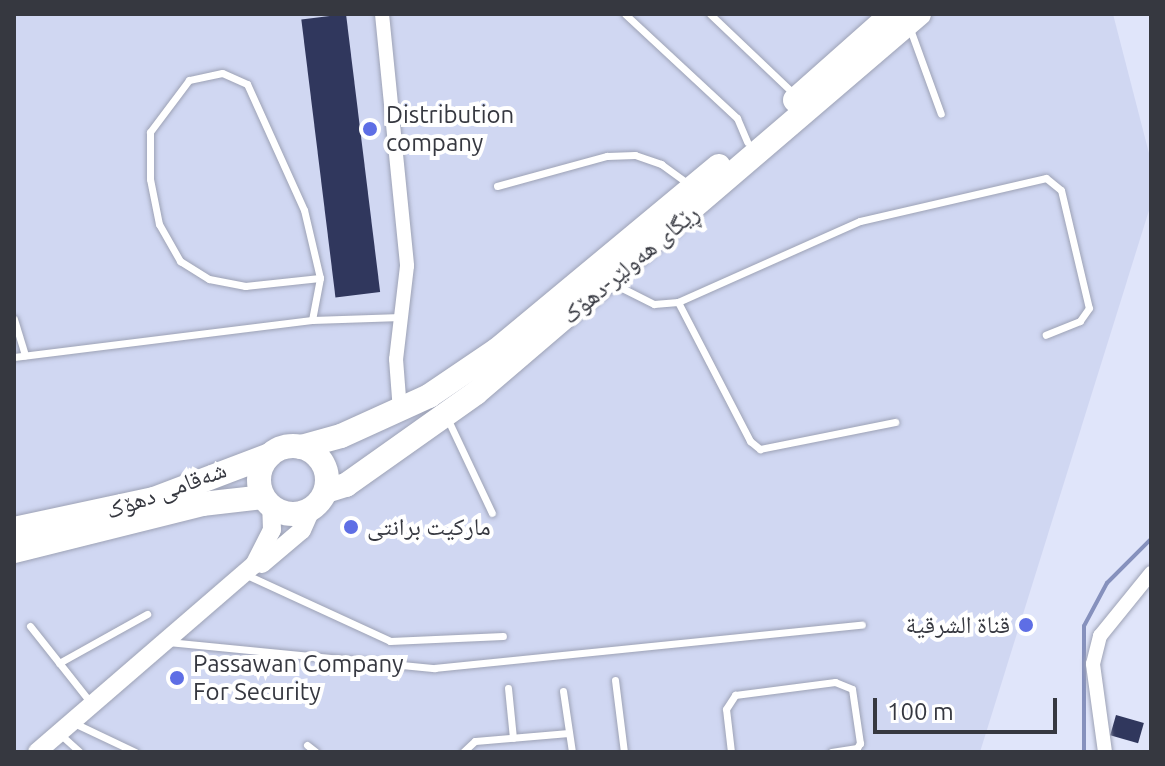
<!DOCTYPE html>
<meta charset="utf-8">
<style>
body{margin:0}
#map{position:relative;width:1165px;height:766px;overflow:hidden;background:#e0e5fa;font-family:Ubuntu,"Noto Naskh Arabic",sans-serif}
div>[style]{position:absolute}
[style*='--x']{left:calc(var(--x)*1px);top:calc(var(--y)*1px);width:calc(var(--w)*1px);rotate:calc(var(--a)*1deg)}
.built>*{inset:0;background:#d0d7f2}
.stream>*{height:4px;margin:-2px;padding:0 2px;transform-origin:2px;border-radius:2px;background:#8691bd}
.building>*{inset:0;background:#30375d;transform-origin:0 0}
.roads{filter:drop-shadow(0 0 2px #9da2b5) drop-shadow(0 0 2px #9da2b5)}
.lane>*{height:7px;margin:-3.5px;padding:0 3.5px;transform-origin:3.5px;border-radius:3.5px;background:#fff}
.street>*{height:14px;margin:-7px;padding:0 7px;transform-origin:7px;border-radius:7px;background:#fff}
.secondary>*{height:18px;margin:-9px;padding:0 9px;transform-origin:9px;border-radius:9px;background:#fff}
.highway>*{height:24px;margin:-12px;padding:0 12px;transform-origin:12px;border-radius:12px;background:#fff}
.highway>.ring{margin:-12px;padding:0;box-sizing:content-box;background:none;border:24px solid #fff;border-radius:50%}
.dots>*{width:22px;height:22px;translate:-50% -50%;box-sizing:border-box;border:4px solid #fff;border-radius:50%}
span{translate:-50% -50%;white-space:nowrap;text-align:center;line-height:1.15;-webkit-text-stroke:8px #fff;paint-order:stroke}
.poi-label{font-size:24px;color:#363840}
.left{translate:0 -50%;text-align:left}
.right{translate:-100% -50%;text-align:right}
.street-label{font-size:24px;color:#363840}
.frame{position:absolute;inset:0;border:16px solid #363840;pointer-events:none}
.scale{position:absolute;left:873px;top:698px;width:184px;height:36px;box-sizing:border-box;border:4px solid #363840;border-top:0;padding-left:10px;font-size:24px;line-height:28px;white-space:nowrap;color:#363840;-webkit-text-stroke:6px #fff;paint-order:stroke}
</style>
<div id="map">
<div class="built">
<i style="clip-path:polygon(14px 14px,1113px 14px,1151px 161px,1151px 204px,980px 752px,14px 752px)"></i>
</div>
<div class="stream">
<i style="--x:1084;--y:752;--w:126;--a:-90"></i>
<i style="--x:1084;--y:626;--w:49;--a:-61.9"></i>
<i style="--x:1107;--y:583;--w:62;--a:-45"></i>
</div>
<div class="building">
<i style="left:346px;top:14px;width:280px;height:45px;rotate:83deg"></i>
<i style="left:1116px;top:715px;width:29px;height:21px;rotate:16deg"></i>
</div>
<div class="roads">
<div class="lane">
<i style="--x:625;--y:14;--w:153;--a:42.9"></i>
<i style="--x:737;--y:118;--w:26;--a:67"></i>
<i style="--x:710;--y:14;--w:119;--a:43.6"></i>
<i style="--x:910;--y:29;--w:90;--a:70"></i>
<i style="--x:497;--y:186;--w:114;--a:-15.3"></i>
<i style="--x:607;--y:156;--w:28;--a:-2"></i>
<i style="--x:635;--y:155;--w:28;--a:19"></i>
<i style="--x:661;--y:164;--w:34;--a:36"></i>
<i style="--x:612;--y:283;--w:47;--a:26.6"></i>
<i style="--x:654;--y:304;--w:24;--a:-5"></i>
<i style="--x:678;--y:302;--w:199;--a:-24"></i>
<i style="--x:860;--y:221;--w:191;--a:-13"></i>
<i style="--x:1046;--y:178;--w:19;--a:39"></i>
<i style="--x:1061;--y:190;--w:121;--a:76.7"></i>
<i style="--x:1089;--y:308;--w:16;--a:125"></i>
<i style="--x:1080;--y:321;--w:37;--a:158"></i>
<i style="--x:678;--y:302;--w:157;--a:62.6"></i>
<i style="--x:750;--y:441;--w:13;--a:39"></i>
<i style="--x:760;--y:449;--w:138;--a:-11.3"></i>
<i style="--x:14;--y:319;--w:38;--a:73"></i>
<i style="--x:312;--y:320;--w:43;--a:-79.2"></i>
<i style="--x:320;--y:278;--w:70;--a:-103.2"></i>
<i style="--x:304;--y:210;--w:138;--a:-114.3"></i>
<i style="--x:247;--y:84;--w:27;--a:-156"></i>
<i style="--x:222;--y:73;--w:34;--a:168"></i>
<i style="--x:189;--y:80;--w:65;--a:126.9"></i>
<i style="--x:150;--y:132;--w:47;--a:90"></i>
<i style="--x:150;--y:179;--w:46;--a:78.7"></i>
<i style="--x:159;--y:224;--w:43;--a:60.4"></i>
<i style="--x:180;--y:261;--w:34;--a:32"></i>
<i style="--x:209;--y:279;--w:37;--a:11"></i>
<i style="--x:245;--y:286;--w:75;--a:-6.1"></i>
<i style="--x:14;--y:357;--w:300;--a:-7.1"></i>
<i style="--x:312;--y:320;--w:89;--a:-1.9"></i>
<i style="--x:447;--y:418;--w:105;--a:64.7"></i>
<i style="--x:249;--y:576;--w:155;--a:24.7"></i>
<i style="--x:390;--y:641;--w:113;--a:-2.5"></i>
<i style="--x:30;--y:626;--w:98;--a:51.6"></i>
<i style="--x:168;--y:642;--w:268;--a:5.6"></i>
<i style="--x:435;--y:668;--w:429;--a:-5.8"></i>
<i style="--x:59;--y:663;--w:101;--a:-29.1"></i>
<i style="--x:615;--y:680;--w:73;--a:82.9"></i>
<i style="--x:508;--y:688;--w:50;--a:84.3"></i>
<i style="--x:563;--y:691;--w:62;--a:81.6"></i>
<i style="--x:74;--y:723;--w:68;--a:25.4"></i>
<i style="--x:61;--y:735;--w:25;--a:42"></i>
<i style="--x:307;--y:745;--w:11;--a:38"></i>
<i style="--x:463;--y:752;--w:16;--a:-43"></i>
<i style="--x:475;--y:741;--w:94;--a:-4.9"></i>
<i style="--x:731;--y:752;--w:43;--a:-96.6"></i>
<i style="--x:726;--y:709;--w:17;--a:-57"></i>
<i style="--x:735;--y:695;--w:101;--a:-7.4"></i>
<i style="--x:835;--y:682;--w:18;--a:22"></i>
<i style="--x:852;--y:689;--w:55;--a:81.6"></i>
<i style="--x:860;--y:743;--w:6;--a:121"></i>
<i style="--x:857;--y:748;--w:26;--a:171"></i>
</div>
<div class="street">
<i style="--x:382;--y:14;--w:253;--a:84.3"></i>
<i style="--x:407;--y:266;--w:94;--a:96.7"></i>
<i style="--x:396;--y:359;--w:52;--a:85.6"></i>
<i style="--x:1105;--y:752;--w:89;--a:-97.8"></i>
<i style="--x:1093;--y:664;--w:29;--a:-76"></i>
<i style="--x:1100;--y:636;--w:81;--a:-51"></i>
</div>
<div class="secondary">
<i style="--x:262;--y:564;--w:52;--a:-40.4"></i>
<i style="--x:302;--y:530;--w:24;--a:-66"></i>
<i style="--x:37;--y:752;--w:286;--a:-40.8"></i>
<i style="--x:254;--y:565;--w:39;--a:-63"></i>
<i style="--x:272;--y:530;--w:25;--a:-92"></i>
</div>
<div class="highway">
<i style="--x:795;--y:100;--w:130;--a:-41.6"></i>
<i class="ring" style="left:259px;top:446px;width:44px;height:44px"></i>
<i style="--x:301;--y:447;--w:41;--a:-15.4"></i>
<i style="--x:341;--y:436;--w:97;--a:-24.4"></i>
<i style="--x:429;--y:396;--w:82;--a:-34.1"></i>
<i style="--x:497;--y:350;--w:288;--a:-39.7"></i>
<i style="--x:326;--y:491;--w:21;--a:-17"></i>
<i style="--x:346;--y:485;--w:159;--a:-35.3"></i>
<i style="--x:476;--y:393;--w:583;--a:-40.55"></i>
<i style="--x:14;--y:529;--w:143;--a:-12.1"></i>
<i style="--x:154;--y:499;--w:124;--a:-20.8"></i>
<i style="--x:14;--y:551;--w:194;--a:-14"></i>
<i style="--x:202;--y:504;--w:61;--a:-6.5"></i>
</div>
</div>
<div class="dots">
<i style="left:370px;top:129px;background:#5e6ee5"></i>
<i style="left:351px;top:527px;background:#5e6ee5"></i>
<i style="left:1026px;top:625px;background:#5e6ee5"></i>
<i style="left:177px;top:678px;background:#5e6ee5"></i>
</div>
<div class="poi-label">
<span class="left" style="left:386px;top:129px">Distribution<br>company</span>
<span class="left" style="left:367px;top:527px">مارکیت برانتی</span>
<span class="right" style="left:1010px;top:625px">قناة الشرقية</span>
<span class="left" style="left:193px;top:678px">Passawan Company<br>For Security</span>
</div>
<div class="street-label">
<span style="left:630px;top:264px;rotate:-40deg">ڕێگای هەولێر-دهۆک</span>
<span style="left:166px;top:490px;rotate:-20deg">شەقامی دهۆک</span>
</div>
<div class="frame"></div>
<div class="scale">100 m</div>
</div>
